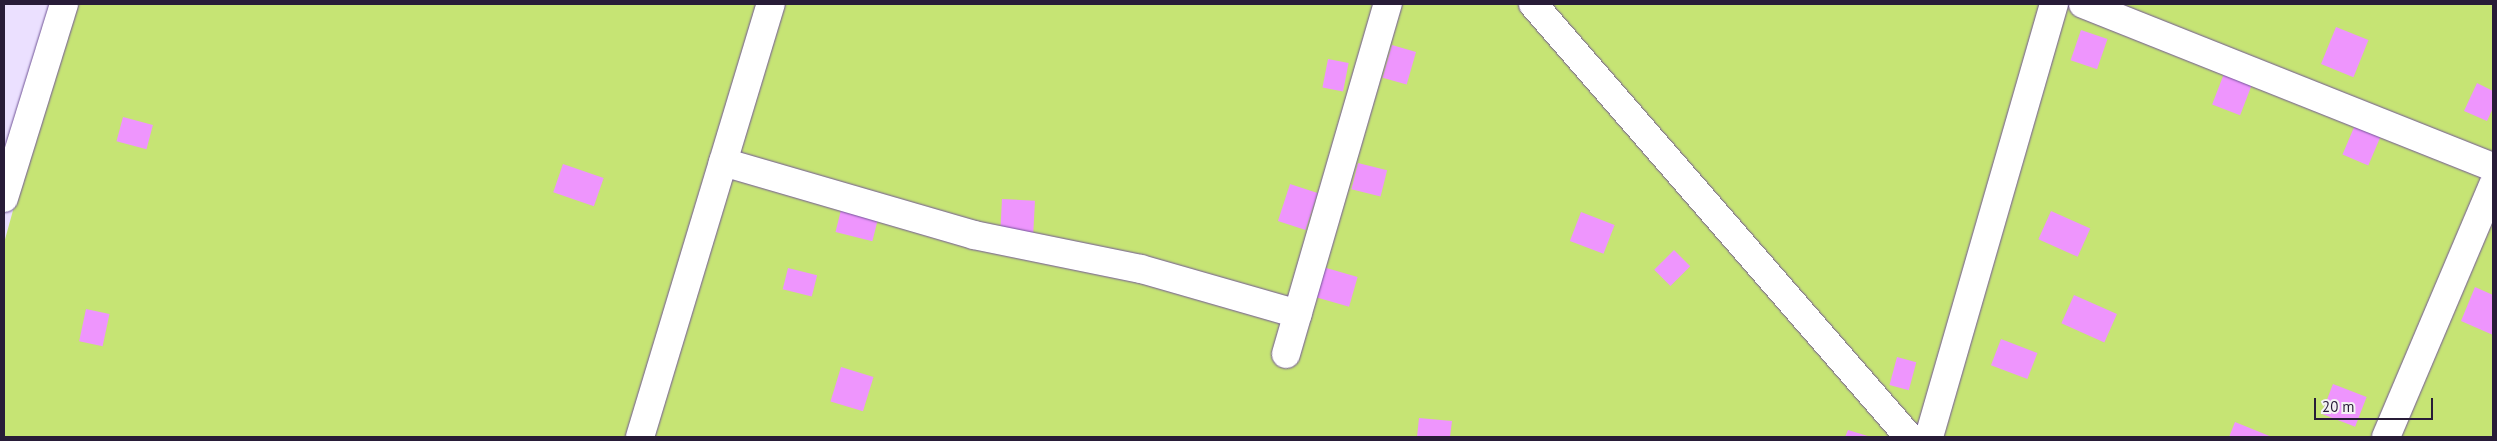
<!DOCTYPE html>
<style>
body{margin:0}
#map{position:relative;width:2497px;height:441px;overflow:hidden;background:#ebe0ff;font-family:"PT Sans",sans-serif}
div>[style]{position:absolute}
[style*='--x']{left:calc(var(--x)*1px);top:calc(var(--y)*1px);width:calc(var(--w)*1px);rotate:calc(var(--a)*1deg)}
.green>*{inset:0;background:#c6e474}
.building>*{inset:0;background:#ee95fd;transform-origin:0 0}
.roads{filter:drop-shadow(0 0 1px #705497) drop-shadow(0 0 1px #705497)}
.minor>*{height:28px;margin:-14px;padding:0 14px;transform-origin:14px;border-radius:14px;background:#fff}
span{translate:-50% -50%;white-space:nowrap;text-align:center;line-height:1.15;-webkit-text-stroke:4px #f3f3f3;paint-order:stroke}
.frame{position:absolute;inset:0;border:5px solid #281c38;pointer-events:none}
.scale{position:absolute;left:2314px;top:398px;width:119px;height:22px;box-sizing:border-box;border:2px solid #281c38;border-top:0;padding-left:6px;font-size:15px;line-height:18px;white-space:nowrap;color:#281c38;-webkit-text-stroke:4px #f3f3f3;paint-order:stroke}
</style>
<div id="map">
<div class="green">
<i style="clip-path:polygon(70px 4px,2493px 4px,2493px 437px,4px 437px,4px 243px)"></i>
</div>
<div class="building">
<i style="left:2336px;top:27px;width:35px;height:40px;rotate:22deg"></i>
<i style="left:2081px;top:30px;width:28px;height:32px;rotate:19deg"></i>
<i style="left:1392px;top:45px;width:25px;height:34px;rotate:16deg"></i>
<i style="left:1328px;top:59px;width:21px;height:29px;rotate:11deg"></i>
<i style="left:2225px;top:71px;width:30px;height:36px;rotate:21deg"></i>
<i style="clip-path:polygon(2477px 83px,2493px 91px,2493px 108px,2487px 121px,2464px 111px)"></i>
<i style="left:123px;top:117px;width:31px;height:25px;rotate:15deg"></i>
<i style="left:2355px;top:125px;width:28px;height:32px;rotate:23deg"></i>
<i style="left:1358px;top:163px;width:30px;height:27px;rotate:14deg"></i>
<i style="left:563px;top:164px;width:43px;height:30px;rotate:19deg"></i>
<i style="left:1290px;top:184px;width:29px;height:39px;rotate:18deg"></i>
<i style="left:1002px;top:199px;width:33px;height:33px;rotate:3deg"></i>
<i style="left:843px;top:202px;width:38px;height:31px;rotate:14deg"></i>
<i style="left:2051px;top:211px;width:43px;height:31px;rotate:24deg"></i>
<i style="left:1581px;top:212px;width:36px;height:31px;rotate:21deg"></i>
<i style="left:1674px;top:250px;width:23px;height:28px;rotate:45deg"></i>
<i style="left:1323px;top:267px;width:36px;height:31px;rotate:16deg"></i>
<i style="left:788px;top:268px;width:30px;height:22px;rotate:14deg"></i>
<i style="clip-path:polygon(2475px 287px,2493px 295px,2493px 335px,2461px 321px)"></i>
<i style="left:2074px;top:295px;width:47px;height:31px;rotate:24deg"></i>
<i style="left:86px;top:309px;width:24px;height:33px;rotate:12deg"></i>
<i style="left:2001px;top:339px;width:39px;height:28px;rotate:21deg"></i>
<i style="left:1897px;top:357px;width:20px;height:29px;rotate:15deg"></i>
<i style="left:841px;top:367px;width:34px;height:36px;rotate:17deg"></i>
<i style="left:2333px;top:384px;width:36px;height:32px;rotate:21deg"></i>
<i style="clip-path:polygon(1419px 418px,1452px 421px,1450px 437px,1417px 437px)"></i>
<i style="clip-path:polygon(2235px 422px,2272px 437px,2229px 437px)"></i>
<i style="clip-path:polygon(1848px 430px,1871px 437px,1845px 437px)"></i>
</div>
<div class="roads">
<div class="minor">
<i style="--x:1533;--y:4;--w:573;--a:49.03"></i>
<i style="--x:2083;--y:4;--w:441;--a:21.7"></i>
<i style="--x:723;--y:162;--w:261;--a:16.2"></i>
<i style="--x:974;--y:235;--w:170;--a:11.5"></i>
<i style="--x:1141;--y:269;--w:163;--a:16"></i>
<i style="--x:4;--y:198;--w:203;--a:-72.8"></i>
<i style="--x:1286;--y:354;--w:365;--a:-73.8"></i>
<i style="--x:640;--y:437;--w:452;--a:-73.2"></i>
<i style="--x:1929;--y:437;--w:451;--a:-73.9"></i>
<i style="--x:2386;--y:437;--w:274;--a:-67"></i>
</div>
</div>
<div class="frame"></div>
<div class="scale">20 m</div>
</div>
